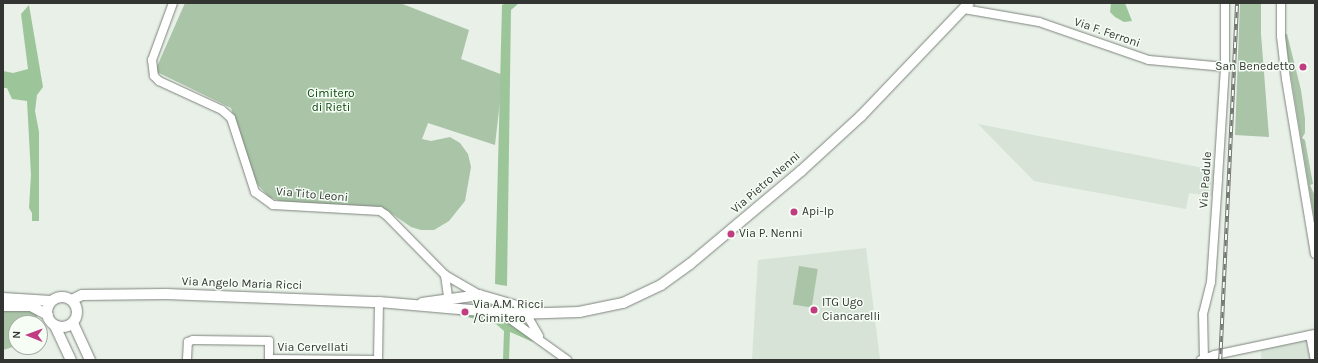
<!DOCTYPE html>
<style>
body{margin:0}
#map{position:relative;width:1318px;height:363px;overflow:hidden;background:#e8f0e7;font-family:Karla,sans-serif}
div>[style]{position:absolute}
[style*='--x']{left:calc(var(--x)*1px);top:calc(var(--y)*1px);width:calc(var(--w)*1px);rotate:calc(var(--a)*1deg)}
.built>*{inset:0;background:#d7e3d6}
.green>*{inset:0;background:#a9c4a7;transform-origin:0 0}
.forest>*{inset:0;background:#9cc699}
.roads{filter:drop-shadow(0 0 1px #7d837c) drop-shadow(0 0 1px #7d837c)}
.minor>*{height:8px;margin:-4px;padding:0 4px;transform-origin:4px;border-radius:4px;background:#fff}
.major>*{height:10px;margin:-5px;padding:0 5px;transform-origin:5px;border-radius:5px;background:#fff}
.major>.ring{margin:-5px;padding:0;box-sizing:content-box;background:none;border:10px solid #fff;border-radius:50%}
.rail>*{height:3.5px;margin-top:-1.75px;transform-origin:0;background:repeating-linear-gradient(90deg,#f5fdf5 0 6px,#747873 0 12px);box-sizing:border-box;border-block:1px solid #747873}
.dots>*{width:11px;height:11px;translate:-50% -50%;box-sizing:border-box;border:2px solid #f5fdf5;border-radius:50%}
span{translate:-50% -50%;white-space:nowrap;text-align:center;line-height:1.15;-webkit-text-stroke:3px #f5fdf5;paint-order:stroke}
.street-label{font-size:12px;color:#333532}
.poi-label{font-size:12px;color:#333532}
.right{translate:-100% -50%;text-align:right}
.left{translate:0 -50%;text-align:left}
.park-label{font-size:12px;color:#09470b}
.frame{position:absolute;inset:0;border:4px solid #333532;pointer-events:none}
.north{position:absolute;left:8px;top:315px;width:40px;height:40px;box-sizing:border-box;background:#f5fdf5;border:1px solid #a7ada7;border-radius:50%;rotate:271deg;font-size:11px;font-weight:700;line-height:16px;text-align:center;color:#333532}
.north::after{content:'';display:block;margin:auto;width:14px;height:18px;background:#c13c80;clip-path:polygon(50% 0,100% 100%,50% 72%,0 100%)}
</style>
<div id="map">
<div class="built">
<i style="clip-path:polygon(978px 124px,1214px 170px,1212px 196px,1189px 193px,1186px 209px,1034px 181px)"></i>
<i style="clip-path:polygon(866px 248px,880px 360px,752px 360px,758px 260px)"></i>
<i style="clip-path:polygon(1305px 336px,1310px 360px,1261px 360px,1261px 346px)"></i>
</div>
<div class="green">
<i style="clip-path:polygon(185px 3px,400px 3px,469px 30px,461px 59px,503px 75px,495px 145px,428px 123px,422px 139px,431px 141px,450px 137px,460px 143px,468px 154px,471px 167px,465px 201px,449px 221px,434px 230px,421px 230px,411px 227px,385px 209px,374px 207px,282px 202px,269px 197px,257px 184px,249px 167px,231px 108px,155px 71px)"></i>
<i style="clip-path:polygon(1240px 3px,1261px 3px,1261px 34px,1269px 137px,1235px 135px)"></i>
<i style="clip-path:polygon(1284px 34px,1287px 34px,1301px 90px,1305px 119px,1305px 133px,1302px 138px,1305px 140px,1313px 184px,1310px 185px,1315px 196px,1315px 224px)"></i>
<i style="left:799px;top:266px;width:19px;height:39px;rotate:9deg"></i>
<i style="clip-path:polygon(27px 309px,37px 315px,37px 323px,16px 323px,16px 346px,3px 350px,3px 310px)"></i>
</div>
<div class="forest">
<i style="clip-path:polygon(506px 3px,519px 3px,511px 10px,507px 286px,495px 284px,502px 5px)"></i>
<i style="clip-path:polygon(1111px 3px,1125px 3px,1132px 21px,1124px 22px,1115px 17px,1110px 12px)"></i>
<i style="clip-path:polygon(29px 5px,43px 87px,37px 95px,35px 111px,39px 132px,39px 221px,32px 221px,32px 213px,29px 208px,31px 175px,27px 101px,12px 99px,7px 88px,3px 88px,3px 71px,13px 73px,28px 69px,21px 14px)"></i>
<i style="clip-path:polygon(455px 314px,506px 317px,528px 330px,533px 342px,510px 332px,509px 360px,503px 360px,504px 331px,496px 324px)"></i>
</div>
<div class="roads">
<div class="minor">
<i style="--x:173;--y:3;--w:61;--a:110.2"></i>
<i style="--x:152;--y:60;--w:16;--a:83"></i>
<i style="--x:154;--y:76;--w:7;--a:45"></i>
<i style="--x:159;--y:81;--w:69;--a:24.7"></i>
<i style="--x:222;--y:110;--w:12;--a:42"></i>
<i style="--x:231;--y:118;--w:78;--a:72"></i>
<i style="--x:255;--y:192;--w:22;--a:36"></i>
<i style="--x:273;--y:205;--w:107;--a:3.2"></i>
<i style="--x:380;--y:211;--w:7;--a:34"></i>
<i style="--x:386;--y:215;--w:84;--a:45.5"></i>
<i style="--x:445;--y:275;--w:39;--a:30"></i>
<i style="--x:479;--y:295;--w:16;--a:97"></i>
<i style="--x:1281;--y:3;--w:33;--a:90"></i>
<i style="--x:1281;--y:36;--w:43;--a:83.4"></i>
<i style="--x:1286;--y:79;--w:177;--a:80.6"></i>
<i style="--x:964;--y:9;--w:76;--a:9.8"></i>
<i style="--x:1039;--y:22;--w:116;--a:19.1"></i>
<i style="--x:1149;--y:60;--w:76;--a:5.3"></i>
<i style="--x:445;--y:275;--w:29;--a:82"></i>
<i style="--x:524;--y:310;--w:30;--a:60"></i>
<i style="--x:503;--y:314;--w:79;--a:35.7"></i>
<i style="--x:1310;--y:335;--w:25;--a:79"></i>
<i style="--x:187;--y:359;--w:17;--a:-87"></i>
<i style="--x:188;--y:342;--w:5;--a:-22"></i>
<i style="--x:193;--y:340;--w:76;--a:0.8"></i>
<i style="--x:269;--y:341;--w:18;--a:90"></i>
<i style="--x:269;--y:359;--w:109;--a:0.5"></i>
<i style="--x:378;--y:360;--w:58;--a:-89"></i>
<i style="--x:1201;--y:360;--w:15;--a:-20"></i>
<i style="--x:1215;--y:355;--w:102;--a:-11.9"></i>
<i style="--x:1204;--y:360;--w:46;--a:-91.2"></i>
<i style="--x:1203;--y:314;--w:33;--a:-76"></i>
<i style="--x:1211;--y:282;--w:104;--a:-86.1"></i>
<i style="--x:1218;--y:178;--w:111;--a:-86.4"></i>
<i style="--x:1225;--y:67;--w:64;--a:-90"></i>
</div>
<div class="major">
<i class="ring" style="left:47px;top:297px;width:20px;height:20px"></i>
<i style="--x:3;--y:298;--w:48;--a:3.6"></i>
<i style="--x:72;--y:300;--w:11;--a:-27"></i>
<i style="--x:82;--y:295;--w:84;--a:-0.7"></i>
<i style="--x:166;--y:294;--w:213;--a:2.2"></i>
<i style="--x:379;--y:302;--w:138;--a:5"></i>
<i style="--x:516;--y:314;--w:63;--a:-1.8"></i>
<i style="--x:579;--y:312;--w:45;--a:-11.6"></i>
<i style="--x:623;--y:303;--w:42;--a:-25.3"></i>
<i style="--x:661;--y:285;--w:36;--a:-36"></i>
<i style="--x:690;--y:264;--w:145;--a:-40"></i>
<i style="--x:801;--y:171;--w:81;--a:-42.5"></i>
<i style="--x:861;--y:116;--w:156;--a:-46.3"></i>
<i style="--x:422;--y:303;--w:58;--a:-8"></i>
<i style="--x:479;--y:295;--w:54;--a:16.1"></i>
<i style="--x:3;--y:306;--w:28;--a:0"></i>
<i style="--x:31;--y:306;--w:19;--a:28"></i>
<i style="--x:73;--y:323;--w:41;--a:65.3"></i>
<i style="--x:55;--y:326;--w:38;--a:65"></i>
</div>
</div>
<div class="rail">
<i style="--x:1220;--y:360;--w:357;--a:-87.3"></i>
</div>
<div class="dots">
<i style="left:1303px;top:67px;background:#c13c80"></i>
<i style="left:794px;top:212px;background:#c13c80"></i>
<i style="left:731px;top:234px;background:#c13c80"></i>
<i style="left:814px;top:310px;background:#c13c80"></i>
<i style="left:465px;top:312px;background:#c13c80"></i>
</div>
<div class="street-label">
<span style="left:1107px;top:33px;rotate:19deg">Via F. Ferroni</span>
<span style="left:1206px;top:180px;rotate:-86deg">Via Padule</span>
<span style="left:766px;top:183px;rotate:-41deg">Via Pietro Nenni</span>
<span style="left:312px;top:195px;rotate:5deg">Via Tito Leoni</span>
<span style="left:242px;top:284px;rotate:2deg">Via Angelo Maria Ricci</span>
<span style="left:313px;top:348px">Via Cervellati</span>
</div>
<div class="poi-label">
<span class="right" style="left:1295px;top:67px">San Benedetto</span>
<span class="left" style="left:802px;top:212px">Api-Ip</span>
<span class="left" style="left:739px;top:234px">Via P. Nenni</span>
<span class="left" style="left:822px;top:310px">ITG Ugo<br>Ciancarelli</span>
<span class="left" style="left:473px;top:312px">Via A.M. Ricci<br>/Cimitero</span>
</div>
<div class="park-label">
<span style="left:331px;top:101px">Cimitero<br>di Rieti</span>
</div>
<div class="frame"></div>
<div class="north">N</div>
</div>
